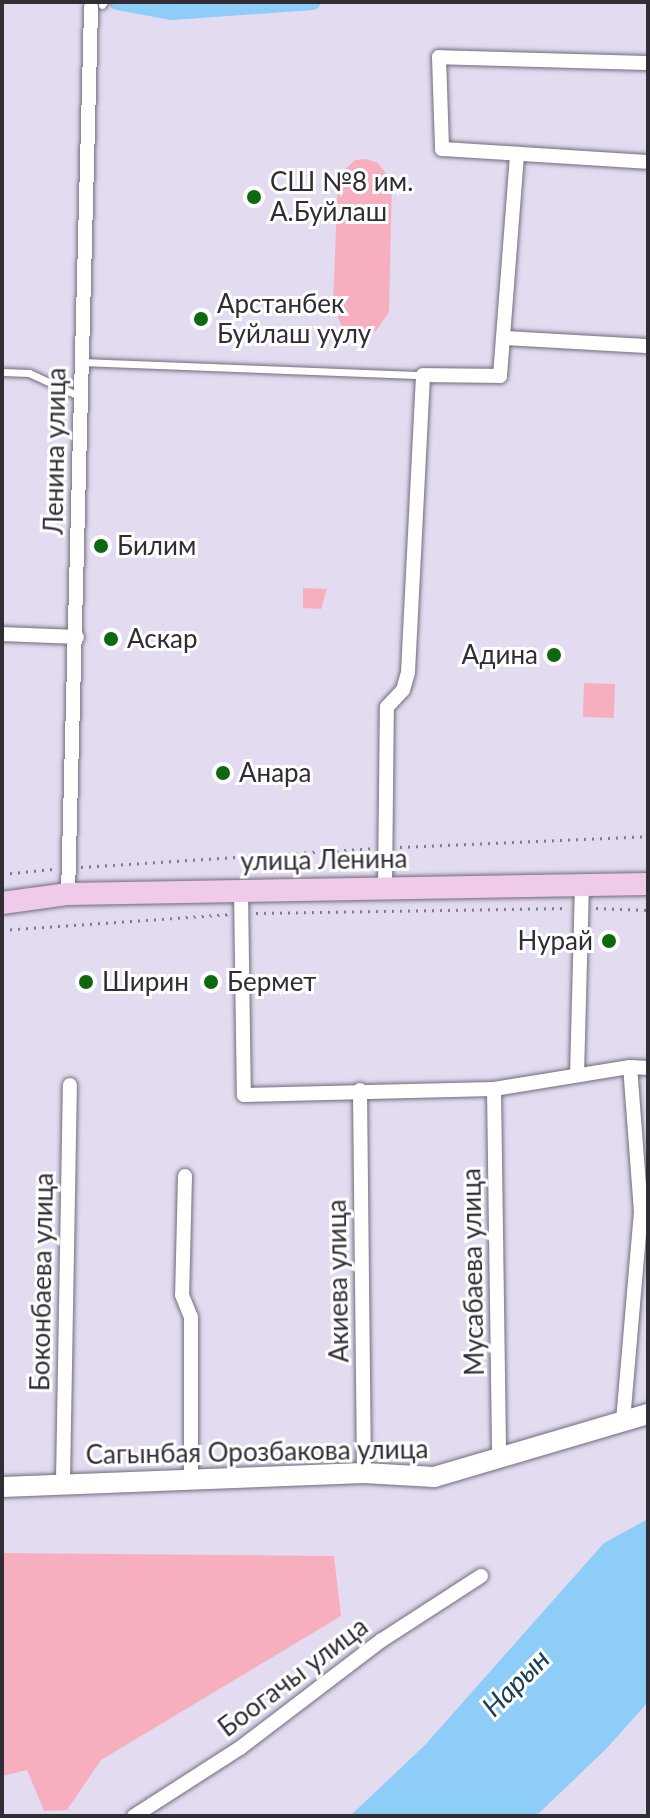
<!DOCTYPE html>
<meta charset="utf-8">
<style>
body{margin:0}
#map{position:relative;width:650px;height:1818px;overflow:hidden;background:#e3dcf0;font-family:Lato,sans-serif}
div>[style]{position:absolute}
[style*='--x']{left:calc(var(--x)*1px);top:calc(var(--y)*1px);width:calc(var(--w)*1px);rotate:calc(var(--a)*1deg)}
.green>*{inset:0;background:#f7afbf;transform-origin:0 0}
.water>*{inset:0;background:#8dcdf7}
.canal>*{height:16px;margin:-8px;padding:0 8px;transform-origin:8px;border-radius:8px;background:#8dcdf7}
.path>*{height:3px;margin-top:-1.5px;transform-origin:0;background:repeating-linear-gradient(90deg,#817c8a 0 2px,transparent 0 8px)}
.roads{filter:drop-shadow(0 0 2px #716b7d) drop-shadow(0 0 2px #716b7d)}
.lane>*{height:7px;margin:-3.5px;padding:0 3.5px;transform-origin:3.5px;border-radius:3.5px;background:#fff}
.street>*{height:14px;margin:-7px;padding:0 7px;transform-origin:7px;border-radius:7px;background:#fff}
.secondary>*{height:20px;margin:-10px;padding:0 10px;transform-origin:10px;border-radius:10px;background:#fff}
.primary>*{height:22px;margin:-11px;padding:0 11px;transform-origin:11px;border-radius:11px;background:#efcae9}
.dots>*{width:22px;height:22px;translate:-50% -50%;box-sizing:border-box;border:4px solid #fff;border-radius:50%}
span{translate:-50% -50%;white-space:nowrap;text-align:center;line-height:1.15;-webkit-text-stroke:6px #fff;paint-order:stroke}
.poi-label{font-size:26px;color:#302d35}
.left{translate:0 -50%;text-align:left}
.right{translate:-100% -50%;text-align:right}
.street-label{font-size:26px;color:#302d35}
.water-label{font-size:28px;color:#1a3e54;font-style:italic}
.frame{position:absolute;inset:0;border:4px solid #302d35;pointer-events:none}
</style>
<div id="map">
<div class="green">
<i style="clip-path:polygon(367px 159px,378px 163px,392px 182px,389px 312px,376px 331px,364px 334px,342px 327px,333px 306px,338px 176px,355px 160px)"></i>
<i style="clip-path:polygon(303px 588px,327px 589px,321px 609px,303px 608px)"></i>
<i style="left:584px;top:683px;width:31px;height:34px;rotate:2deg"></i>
<i style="clip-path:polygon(2px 1553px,334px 1556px,341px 1616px,101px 1760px,67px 1810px,44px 1811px,27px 1770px,2px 1776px)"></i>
</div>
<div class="water">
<i style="clip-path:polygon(648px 1519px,648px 1702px,607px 1748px,536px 1816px,350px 1816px,425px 1745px,604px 1543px)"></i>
</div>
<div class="canal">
<i style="--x:117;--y:2;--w:56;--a:10.3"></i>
<i style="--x:172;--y:12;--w:141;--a:-4.1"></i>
</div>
<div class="path">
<i style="--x:400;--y:847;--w:248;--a:-2.5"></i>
<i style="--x:81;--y:867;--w:292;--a:-3.7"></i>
<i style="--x:2;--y:874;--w:51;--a:-5.6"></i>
<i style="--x:596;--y:908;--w:52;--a:2.2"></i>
<i style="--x:256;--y:913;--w:312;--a:-0.9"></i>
<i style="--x:2;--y:930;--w:227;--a:-4"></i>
</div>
<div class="roads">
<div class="lane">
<i style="--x:102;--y:5;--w:4;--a:-56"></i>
<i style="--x:81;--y:362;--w:342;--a:2.2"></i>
<i style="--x:2;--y:372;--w:27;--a:2"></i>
<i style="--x:29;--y:373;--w:57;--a:24.8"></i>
</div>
<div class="street">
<i style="--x:648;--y:63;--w:209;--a:-178.4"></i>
<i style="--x:439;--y:57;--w:92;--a:88.1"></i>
<i style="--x:442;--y:149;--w:206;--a:3.6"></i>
<i style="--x:503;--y:338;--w:145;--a:3.2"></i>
<i style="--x:2;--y:634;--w:75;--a:2.3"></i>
<i style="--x:385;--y:886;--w:179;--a:-89.4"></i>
<i style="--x:387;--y:707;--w:23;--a:-47"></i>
<i style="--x:403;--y:690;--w:19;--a:-74"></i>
<i style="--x:408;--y:672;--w:297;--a:-87.1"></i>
<i style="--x:423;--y:375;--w:77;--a:0.7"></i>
<i style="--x:500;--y:376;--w:223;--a:-85.6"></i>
<i style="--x:241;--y:890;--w:205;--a:89.2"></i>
<i style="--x:244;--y:1095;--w:250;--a:-1.4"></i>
<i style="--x:494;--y:1089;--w:138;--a:-9.2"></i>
<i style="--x:630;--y:1067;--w:18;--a:3"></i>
<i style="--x:68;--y:894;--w:887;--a:-88.51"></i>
<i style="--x:577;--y:1075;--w:190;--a:-88.5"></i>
<i style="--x:494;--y:1089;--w:366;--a:89.2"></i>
<i style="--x:360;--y:1090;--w:383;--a:89.4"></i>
<i style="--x:185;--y:1176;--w:119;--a:91.4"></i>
<i style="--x:182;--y:1295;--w:24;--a:68"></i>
<i style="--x:191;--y:1317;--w:163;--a:90"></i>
<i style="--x:623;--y:1421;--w:210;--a:-85.1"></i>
<i style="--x:641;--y:1212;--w:145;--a:-94.3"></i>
<i style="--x:63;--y:1480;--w:395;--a:-89"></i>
<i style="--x:134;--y:1816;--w:126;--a:-32.7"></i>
<i style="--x:240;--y:1748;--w:178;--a:-37.3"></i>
<i style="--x:382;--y:1640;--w:118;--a:-32.9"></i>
</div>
<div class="secondary">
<i style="--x:2;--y:1487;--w:362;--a:-2.2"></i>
<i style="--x:364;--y:1473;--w:70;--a:3.3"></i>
<i style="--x:434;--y:1477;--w:223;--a:-16.4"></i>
</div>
<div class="primary">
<i style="--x:2;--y:903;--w:67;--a:-7.8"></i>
<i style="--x:68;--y:894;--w:580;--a:-0.99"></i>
</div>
</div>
<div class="dots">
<i style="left:254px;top:197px;background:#0d6810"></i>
<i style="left:201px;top:319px;background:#0d6810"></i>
<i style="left:101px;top:546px;background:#0d6810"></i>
<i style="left:111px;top:639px;background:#0d6810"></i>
<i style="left:554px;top:655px;background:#0d6810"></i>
<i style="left:223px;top:773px;background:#0d6810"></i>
<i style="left:609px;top:941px;background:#0d6810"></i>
<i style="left:86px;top:982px;background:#0d6810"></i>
<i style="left:211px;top:982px;background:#0d6810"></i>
</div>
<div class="poi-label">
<span class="left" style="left:270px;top:197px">СШ №8 им.<br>А.Буйлаш</span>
<span class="left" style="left:217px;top:319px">Арстанбек<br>Буйлаш уулу</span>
<span class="left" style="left:117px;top:546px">Билим</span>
<span class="left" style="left:127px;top:639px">Аскар</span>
<span class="right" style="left:538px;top:655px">Адина</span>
<span class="left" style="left:239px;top:773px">Анара</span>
<span class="right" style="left:593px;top:941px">Нурай</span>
<span class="left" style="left:102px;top:982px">Ширин</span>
<span class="left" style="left:227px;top:982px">Бермет</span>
</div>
<div class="street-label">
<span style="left:55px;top:451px;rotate:-89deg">Ленина улица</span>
<span style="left:324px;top:860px;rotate:-1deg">улица Ленина</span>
<span style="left:473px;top:1272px;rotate:-91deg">Мусабаева улица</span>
<span style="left:338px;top:1281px;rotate:-91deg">Акиева улица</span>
<span style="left:42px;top:1282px;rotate:-89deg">Боконбаева улица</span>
<span style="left:257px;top:1452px;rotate:-1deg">Сагынбая Орозбакова улица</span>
<span style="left:293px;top:1677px;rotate:-37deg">Боогачы улица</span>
</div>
<div class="water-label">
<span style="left:515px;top:1682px;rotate:-45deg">Нарын</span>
</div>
<div class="frame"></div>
</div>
